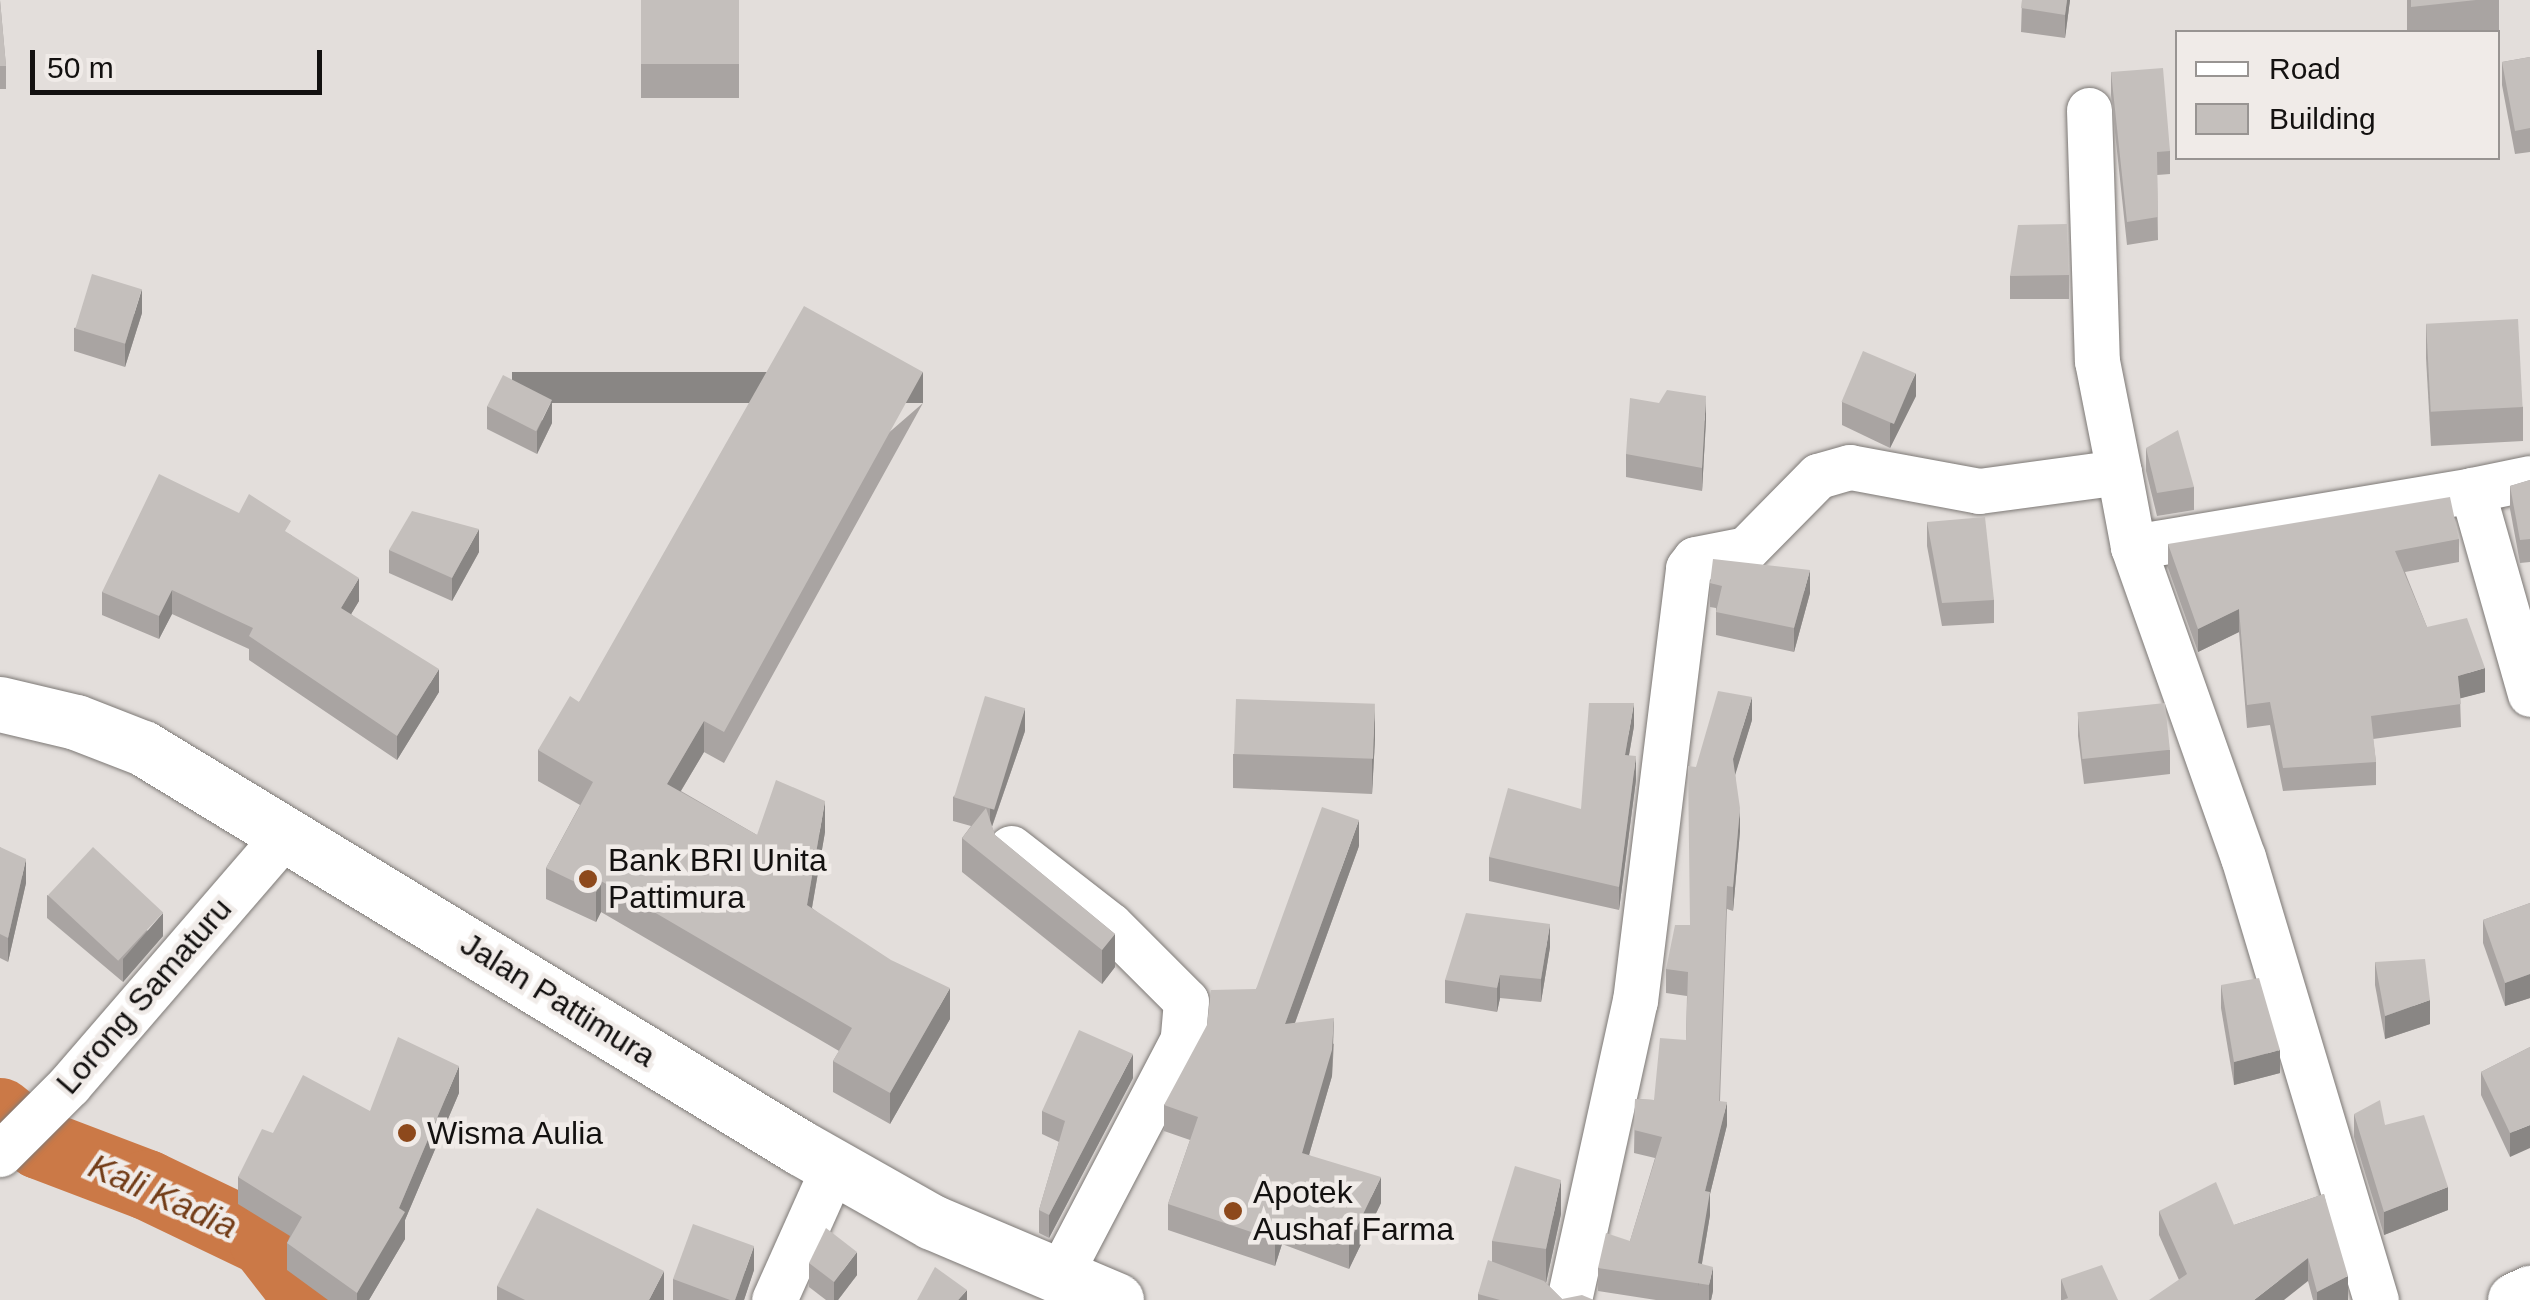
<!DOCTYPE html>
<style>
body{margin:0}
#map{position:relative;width:2530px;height:1300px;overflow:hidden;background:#e3dedb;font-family:Helvetica,sans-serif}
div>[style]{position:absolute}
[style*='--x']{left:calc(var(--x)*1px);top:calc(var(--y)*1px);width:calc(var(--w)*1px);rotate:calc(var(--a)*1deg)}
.river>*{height:70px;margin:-35px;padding:0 35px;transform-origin:35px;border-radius:35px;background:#cb7947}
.roads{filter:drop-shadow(0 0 2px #7d7976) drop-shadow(0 0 2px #7d7976)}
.street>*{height:45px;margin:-22.5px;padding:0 22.5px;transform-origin:22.5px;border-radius:22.5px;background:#fff}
.highway>*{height:55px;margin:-27.5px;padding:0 27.5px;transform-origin:27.5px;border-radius:27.5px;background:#fff}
.wall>*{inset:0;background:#a9a4a2;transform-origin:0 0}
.shaded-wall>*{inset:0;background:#898684;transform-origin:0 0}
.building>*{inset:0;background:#c4bfbc;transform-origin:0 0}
.dots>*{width:28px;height:28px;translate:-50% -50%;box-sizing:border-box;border:5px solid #f0ebe8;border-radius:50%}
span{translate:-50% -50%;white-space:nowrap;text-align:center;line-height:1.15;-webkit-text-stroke:9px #f0ebe8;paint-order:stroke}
.poi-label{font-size:32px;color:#131110}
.left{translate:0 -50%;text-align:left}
.street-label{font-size:32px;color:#131110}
.water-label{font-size:35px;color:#723c17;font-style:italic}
.legend{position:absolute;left:2175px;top:30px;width:325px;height:130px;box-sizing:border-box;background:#f0ebe8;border:2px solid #989492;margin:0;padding:12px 18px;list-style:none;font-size:30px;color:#131110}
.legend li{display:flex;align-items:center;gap:20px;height:50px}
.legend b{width:50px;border:2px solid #989492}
.scale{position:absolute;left:30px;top:50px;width:292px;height:45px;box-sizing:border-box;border:5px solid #131110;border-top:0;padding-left:12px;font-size:30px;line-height:35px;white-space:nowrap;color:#131110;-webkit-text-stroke:8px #f0ebe8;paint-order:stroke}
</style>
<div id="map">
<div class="river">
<i style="--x:0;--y:1113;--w:50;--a:38.5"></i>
<i style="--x:39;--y:1144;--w:116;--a:20.8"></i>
<i style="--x:147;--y:1185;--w:130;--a:25.6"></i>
<i style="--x:264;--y:1241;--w:75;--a:52.1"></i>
</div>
<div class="roads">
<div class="street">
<i style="--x:2089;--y:110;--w:251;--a:88.2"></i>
<i style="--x:2097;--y:361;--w:113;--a:78.8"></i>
<i style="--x:2472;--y:490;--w:59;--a:-11.7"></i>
<i style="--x:2133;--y:547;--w:329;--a:70.5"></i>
<i style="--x:2243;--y:857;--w:463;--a:73.3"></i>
<i style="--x:1011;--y:848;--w:125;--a:37.9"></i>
<i style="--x:1110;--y:925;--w:107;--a:45"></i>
<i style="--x:1186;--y:1001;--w:38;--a:95"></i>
<i style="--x:1183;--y:1039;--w:265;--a:117.6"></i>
<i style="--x:0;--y:1154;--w:98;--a:-45"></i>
<i style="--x:69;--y:1085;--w:330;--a:-49.2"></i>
<i style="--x:774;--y:1300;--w:147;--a:-65.9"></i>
<i style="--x:1569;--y:1300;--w:306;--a:-77.6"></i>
<i style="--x:1635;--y:1001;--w:436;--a:-83"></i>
<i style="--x:1688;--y:568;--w:11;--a:-52"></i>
<i style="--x:1695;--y:559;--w:52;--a:-11.1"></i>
<i style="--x:1746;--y:549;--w:103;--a:-45.4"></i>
<i style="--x:1818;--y:476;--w:33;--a:-16"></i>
<i style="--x:1850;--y:467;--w:131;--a:10.5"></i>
<i style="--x:1979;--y:491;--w:141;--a:-7.7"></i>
<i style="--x:2119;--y:472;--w:76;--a:79.4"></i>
<i style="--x:2133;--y:547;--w:344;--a:-9.5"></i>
<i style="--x:2472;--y:490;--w:212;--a:74.1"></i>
</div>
<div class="highway">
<i style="--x:0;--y:704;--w:78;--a:13.3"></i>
<i style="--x:76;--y:722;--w:72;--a:21.2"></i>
<i style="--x:143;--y:748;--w:770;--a:31.3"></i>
<i style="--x:801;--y:1148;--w:150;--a:29.5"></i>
<i style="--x:932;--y:1222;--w:200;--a:23"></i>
<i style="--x:2515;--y:1300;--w:17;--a:-25"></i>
</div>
</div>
<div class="wall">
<i style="clip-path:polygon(0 0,6px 66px,6px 89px,0 89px)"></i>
<i style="left:641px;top:0;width:98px;height:98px"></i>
<i style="clip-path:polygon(2022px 0,2070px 0,2065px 38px,2021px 32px)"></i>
<i style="left:2407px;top:0;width:92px;height:32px"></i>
<i style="clip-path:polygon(2530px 57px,2530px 152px,2515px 154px,2502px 85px,2502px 62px)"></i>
<i style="clip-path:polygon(2111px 72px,2170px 151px,2170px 174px,2157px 175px,2158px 240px,2127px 245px,2111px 95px)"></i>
<i style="left:2069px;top:275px;width:24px;height:59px;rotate:90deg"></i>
<i style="clip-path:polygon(142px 313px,125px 367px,74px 351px,74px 328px)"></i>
<i style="clip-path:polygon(2426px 324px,2523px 407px,2523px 441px,2431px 446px,2426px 358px)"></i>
<i style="clip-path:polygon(1916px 396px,1890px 448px,1842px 425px,1842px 402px)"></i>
<i style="clip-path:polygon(923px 403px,724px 763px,704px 752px,681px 791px,757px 835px,825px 832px,812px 908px,950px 1019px,890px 1124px,833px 1092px,833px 1061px,839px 1051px,601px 912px,596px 922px,546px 899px,546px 868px,580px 805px,538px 781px,538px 750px,579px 702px)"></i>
<i style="clip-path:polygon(487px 406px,552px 423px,537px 454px,487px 429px)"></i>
<i style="clip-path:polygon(1706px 420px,1702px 491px,1626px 477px,1626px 454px)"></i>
<i style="clip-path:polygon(2146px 448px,2194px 487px,2194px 510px,2157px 516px,2146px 471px)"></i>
<i style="clip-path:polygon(2530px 480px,2530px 562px,2520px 563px,2510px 509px,2510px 486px)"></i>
<i style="clip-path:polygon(239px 513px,291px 535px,359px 601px,351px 614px,439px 692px,397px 760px,249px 660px,249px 649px,172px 614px,159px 639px,102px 615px,102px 592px)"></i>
<i style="clip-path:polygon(1927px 522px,1994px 600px,1994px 623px,1942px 626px,1927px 546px)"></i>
<i style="clip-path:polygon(2459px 539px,2459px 562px,2405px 572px,2427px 627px,2485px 692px,2460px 698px,2461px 727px,2373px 739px,2376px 762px,2376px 785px,2283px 791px,2270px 725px,2247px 728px,2239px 632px,2198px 652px,2168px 568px,2168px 544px)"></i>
<i style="clip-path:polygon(389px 550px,479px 552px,452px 601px,389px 573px)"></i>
<i style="clip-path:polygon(1710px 583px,1810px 593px,1794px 652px,1716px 635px,1716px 608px,1710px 607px)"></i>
<i style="clip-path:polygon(2078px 713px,2170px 750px,2170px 774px,2084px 784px,2078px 736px)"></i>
<i style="clip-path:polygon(1752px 720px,1735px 774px,1740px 831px,1733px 911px,1727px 909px,1720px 1101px,1727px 1125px,1710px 1194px,1710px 1215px,1702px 1264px,1713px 1291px,1711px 1300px,1656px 1300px,1598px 1291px,1598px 1268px,1630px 1241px,1655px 1158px,1634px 1153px,1635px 1099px,1654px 1100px,1686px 1040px,1687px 996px,1666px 993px,1666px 969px,1690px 925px,1696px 767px)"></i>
<i style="clip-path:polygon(1634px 726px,1629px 755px,1636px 780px,1619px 910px,1489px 881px,1489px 857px,1581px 809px)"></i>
<i style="clip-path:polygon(1025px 731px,992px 827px,995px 835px,1115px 934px,1115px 967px,1102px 984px,962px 872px,962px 838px,971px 826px,953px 821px,953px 797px)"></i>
<i style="clip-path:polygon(1375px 739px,1372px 794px,1233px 788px,1233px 754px)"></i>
<i style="clip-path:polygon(1359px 846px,1295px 1023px,1334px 1044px,1332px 1076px,1309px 1155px,1381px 1203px,1349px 1269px,1282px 1244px,1275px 1266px,1168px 1230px,1168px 1204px,1190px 1140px,1164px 1131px,1164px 1105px,1256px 989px)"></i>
<i style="clip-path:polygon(0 847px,26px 883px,8px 962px,0 958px)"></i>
<i style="clip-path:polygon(47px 895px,163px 936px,123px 982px,47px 918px)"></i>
<i style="clip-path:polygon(2530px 903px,2530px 998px,2505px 1006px,2483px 943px,2483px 920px)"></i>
<i style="clip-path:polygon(1550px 947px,1541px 1002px,1500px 998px,1497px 1012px,1445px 1003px,1445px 980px)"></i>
<i style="clip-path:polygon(2375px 962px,2430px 1024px,2385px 1039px,2375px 985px)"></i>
<i style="clip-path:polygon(2221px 985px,2280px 1073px,2234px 1085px,2221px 1008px)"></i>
<i style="clip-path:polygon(2530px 1047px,2510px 1157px,2481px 1095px,2481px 1072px)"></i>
<i style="clip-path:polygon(1133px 1078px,1049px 1238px,1039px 1233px,1039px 1210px,1059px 1142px,1042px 1134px,1042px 1111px)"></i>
<i style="clip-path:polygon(459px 1093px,405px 1220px,405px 1239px,369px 1300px,328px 1300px,287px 1270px,287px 1243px,290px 1236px,238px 1204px,238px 1177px,273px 1133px,370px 1111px)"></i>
<i style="clip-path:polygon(2354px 1114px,2385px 1125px,2448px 1210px,2384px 1235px,2354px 1137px)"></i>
<i style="clip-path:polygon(2324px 1194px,2348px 1300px,2313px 1300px,2308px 1281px,2179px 1280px,2159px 1235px,2159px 1211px,2234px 1225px)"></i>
<i style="clip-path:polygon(1561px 1214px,1546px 1283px,1562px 1299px,1594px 1300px,1478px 1300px,1478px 1294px,1492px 1261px,1492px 1241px)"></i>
<i style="clip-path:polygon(809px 1263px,857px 1275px,838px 1300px,826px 1300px,809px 1287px)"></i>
<i style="clip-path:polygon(754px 1270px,744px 1300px,673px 1300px,673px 1279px)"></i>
<i style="clip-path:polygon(2061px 1279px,2118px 1300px,2061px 1300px)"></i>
<i style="clip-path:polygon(497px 1286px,664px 1300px,497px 1300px)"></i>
</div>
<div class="shaded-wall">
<i style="clip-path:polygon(2067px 0,2070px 0,2065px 38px,2065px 15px)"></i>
<i style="clip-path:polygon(142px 289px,142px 313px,125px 367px,125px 344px)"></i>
<i style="left:923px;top:372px;width:31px;height:411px;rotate:90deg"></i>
<i style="clip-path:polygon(1916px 373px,1916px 396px,1890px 448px,1890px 424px)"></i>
<i style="clip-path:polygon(1706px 396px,1706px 420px,1702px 491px,1702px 468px)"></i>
<i style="clip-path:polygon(552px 400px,552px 423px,537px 454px,537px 431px)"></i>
<i style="clip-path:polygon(479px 529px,479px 552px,452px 601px,452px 578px)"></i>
<i style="clip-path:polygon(1810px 570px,1810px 593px,1794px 652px,1794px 628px)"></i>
<i style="clip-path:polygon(359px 578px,359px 601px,341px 631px,341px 608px)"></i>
<i style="clip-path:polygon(172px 590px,172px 614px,159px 639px,159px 616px)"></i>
<i style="clip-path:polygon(2239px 609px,2239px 632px,2198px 652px,2198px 629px)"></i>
<i style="clip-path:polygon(2485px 668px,2485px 692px,2458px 699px,2458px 676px)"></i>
<i style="clip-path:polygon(439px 669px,439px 692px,397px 760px,397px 736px)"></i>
<i style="clip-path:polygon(1752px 697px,1752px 720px,1733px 782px,1733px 759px)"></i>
<i style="clip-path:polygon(1634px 703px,1634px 726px,1625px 778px,1625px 755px)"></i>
<i style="clip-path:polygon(1375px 705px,1375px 739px,1372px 794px,1372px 760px)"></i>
<i style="clip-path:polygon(1025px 708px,1025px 731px,990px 832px,990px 809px)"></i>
<i style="clip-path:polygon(704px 721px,704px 752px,667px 814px,667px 784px)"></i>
<i style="clip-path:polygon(1636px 756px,1636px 780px,1619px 910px,1619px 887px)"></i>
<i style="clip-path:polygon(825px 801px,825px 832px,807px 936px,807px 905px)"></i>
<i style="clip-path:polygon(1740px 808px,1740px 831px,1733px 911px,1733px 887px)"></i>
<i style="clip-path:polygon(1359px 820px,1359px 846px,1285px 1050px,1285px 1024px)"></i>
<i style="clip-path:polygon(26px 859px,26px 883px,8px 962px,8px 938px)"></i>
<i style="clip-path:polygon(601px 881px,601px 912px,596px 922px,596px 892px)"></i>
<i style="clip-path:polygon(163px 913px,163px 936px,123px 982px,123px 959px)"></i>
<i style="clip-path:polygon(1550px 924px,1550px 947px,1541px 1002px,1541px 979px)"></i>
<i style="clip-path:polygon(1115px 934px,1115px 967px,1102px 984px,1102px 950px)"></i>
<i style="clip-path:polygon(2530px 974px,2530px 998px,2505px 1006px,2505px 983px)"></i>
<i style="clip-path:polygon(1500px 975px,1500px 998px,1497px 1012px,1497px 988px)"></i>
<i style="clip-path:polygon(950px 988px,950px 1019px,890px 1124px,890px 1093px)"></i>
<i style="clip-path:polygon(2430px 1000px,2430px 1024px,2385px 1039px,2385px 1016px)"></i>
<i style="clip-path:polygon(1334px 1018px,1332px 1076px,1302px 1179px,1302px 1153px)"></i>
<i style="clip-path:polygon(2280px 1050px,2280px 1073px,2234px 1085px,2234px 1062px)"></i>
<i style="clip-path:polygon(1133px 1054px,1133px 1078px,1049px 1238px,1049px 1215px)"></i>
<i style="clip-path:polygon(459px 1066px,459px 1093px,405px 1220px,405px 1239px,369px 1300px,357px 1300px,357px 1293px,399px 1208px)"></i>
<i style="clip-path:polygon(1727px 1102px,1727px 1125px,1710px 1194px,1710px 1215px,1698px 1286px,1698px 1263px,1705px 1191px)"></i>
<i style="clip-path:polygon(2530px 1125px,2530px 1148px,2510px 1157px,2510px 1133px)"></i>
<i style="clip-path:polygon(1381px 1177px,1381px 1203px,1349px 1269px,1349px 1243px)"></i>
<i style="clip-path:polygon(1561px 1180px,1561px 1214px,1546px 1283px,1546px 1249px)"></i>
<i style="clip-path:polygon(2448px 1187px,2448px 1210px,2384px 1235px,2384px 1212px)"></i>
<i style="clip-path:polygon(1282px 1218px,1282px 1244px,1275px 1266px,1275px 1240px)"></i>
<i style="clip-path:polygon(754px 1246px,754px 1270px,744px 1300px,735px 1300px)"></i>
<i style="clip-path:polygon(857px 1252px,857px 1275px,838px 1300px,834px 1300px,834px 1282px)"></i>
<i style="clip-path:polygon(2308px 1258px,2308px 1281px,2284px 1300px,2254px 1300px)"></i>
<i style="clip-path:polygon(1713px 1267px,1713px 1291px,1711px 1300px,1709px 1300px,1709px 1285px)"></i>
<i style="clip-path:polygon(664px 1271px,664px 1300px,649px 1300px)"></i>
<i style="clip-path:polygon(2348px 1276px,2348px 1300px,2317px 1300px,2317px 1292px)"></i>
<i style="clip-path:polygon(967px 1290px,967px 1300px,958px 1300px)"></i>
</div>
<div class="building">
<i style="clip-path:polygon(0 0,6px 66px,0 66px)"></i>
<i style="left:641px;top:0;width:98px;height:64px"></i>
<i style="clip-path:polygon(2022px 0,2067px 0,2065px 15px,2021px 8px)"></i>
<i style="clip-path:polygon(2411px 0,2476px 0,2411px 7px)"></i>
<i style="clip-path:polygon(2530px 57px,2530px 128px,2515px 131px,2502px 62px)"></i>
<i style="clip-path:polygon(2163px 68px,2170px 151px,2157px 152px,2158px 217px,2127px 222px,2111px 72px)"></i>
<i style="clip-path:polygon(2067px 224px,2069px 275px,2010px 276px,2018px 225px)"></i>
<i style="left:92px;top:274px;width:52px;height:57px;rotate:17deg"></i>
<i style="clip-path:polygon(804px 306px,923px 372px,724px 732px,704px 721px,667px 784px,757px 835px,776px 780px,825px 801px,807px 905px,891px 960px,950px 988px,890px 1093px,833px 1061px,852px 1028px,601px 881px,596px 892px,546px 868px,593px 782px,538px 750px,570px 696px,579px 702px)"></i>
<i style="left:2518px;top:319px;width:88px;height:92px;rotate:87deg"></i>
<i style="left:1863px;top:351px;width:57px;height:55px;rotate:23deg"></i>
<i style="left:503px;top:375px;width:55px;height:35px;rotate:27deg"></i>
<i style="clip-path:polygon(1667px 390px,1706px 396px,1702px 468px,1626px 454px,1630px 398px,1659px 403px)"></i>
<i style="clip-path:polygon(2178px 430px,2194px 487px,2157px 493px,2146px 448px)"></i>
<i style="clip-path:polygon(159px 474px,239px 513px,249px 494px,291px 521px,285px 531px,359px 578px,341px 608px,439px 669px,397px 736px,249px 636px,253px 628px,172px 590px,159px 616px,102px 592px)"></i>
<i style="clip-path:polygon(2530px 480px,2530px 539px,2520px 540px,2510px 486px)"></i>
<i style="clip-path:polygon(2450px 497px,2459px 539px,2395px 551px,2427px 627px,2467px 618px,2485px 668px,2458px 676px,2461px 704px,2371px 716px,2376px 762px,2283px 768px,2270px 702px,2247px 705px,2239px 609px,2198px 629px,2168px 544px)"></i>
<i style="clip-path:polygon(412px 511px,479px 529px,452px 578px,389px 550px)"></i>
<i style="clip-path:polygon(1985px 517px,1994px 600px,1942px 603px,1927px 522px)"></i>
<i style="clip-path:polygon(1713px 559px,1810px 570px,1794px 628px,1716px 612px,1722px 586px,1710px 583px)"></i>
<i style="clip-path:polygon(1718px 691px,1752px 697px,1733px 759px,1740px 808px,1733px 887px,1727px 886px,1719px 1101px,1727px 1102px,1705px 1191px,1710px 1192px,1698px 1263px,1713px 1267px,1709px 1285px,1598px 1268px,1606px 1233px,1630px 1241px,1662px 1137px,1634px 1130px,1635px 1099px,1654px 1100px,1660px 1038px,1686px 1040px,1688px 972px,1666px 969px,1675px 925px,1690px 925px,1688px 766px,1696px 767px)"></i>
<i style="left:985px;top:696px;width:42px;height:106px;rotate:17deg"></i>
<i style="left:1236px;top:699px;width:139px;height:55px;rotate:2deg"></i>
<i style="clip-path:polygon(1589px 703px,1634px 703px,1625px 755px,1636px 756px,1619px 887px,1489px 857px,1508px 788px,1581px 809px)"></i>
<i style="left:2165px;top:703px;width:47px;height:88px;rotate:84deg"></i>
<i style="clip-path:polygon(1322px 807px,1359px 820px,1285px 1024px,1334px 1018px,1332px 1050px,1302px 1153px,1381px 1177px,1349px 1243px,1282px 1218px,1275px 1240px,1168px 1204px,1198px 1117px,1164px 1105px,1207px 1025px,1211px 990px,1256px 989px)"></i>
<i style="clip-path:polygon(986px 808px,995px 835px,1115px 934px,1102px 950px,962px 838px)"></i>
<i style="clip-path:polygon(0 847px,26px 859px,8px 938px,0 934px)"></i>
<i style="left:93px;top:847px;width:96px;height:66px;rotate:43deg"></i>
<i style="clip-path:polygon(2530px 903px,2530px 974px,2505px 983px,2483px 920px)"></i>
<i style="clip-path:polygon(1466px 913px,1550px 924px,1541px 979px,1500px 975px,1497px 988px,1445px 980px)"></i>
<i style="clip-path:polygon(2425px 959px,2430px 1000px,2385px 1016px,2375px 962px)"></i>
<i style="clip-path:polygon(2259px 978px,2280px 1050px,2234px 1062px,2221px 985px)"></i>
<i style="clip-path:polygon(1079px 1030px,1133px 1054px,1049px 1215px,1039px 1210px,1065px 1121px,1042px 1111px)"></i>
<i style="clip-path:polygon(398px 1037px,459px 1066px,399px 1208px,405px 1212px,357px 1293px,287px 1243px,302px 1217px,238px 1177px,262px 1129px,273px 1133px,303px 1075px,370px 1111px)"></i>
<i style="clip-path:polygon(2530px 1047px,2530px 1125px,2510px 1133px,2481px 1072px)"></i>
<i style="clip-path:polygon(2380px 1100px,2385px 1125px,2424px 1115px,2448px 1187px,2384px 1212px,2354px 1114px)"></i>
<i style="clip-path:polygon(1515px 1166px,1561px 1180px,1546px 1249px,1492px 1241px)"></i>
<i style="clip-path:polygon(2216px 1182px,2234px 1225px,2324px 1194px,2348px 1276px,2317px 1292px,2308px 1258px,2254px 1300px,2149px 1300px,2187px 1274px,2159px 1211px)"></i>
<i style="clip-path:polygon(537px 1208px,664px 1271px,649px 1300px,525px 1300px,497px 1286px)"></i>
<i style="clip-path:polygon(693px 1224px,754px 1246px,735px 1300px,730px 1300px,673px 1279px)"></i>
<i style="clip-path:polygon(826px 1228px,857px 1252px,834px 1282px,809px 1263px)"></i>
<i style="clip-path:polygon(1488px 1260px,1544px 1281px,1562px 1299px,1582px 1295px,1594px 1300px,1500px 1300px,1478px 1294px)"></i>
<i style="clip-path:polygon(2102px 1265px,2118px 1300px,2063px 1300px,2068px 1298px,2061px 1279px)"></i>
<i style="clip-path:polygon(935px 1267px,967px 1290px,958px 1300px,917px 1300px)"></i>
</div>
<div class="dots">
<i style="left:588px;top:879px;background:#8d491c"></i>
<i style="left:407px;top:1133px;background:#8d491c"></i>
<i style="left:1233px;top:1211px;background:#8d491c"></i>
</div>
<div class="poi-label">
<span class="left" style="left:608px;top:879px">Bank BRI Unita<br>Pattimura</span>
<span class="left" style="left:427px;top:1133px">Wisma Aulia</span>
<span class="left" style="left:1253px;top:1211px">Apotek<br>Aushaf Farma</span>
</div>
<div class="street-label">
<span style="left:144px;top:996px;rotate:-49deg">Lorong Samaturu</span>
<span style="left:558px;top:1000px;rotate:32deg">Jalan Pattimura</span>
</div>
<div class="water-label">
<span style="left:163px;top:1196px;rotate:24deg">Kali Kadia</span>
</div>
<ul class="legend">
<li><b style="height:12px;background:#fff"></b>Road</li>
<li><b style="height:28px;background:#c4bfbc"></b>Building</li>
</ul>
<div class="scale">50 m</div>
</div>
